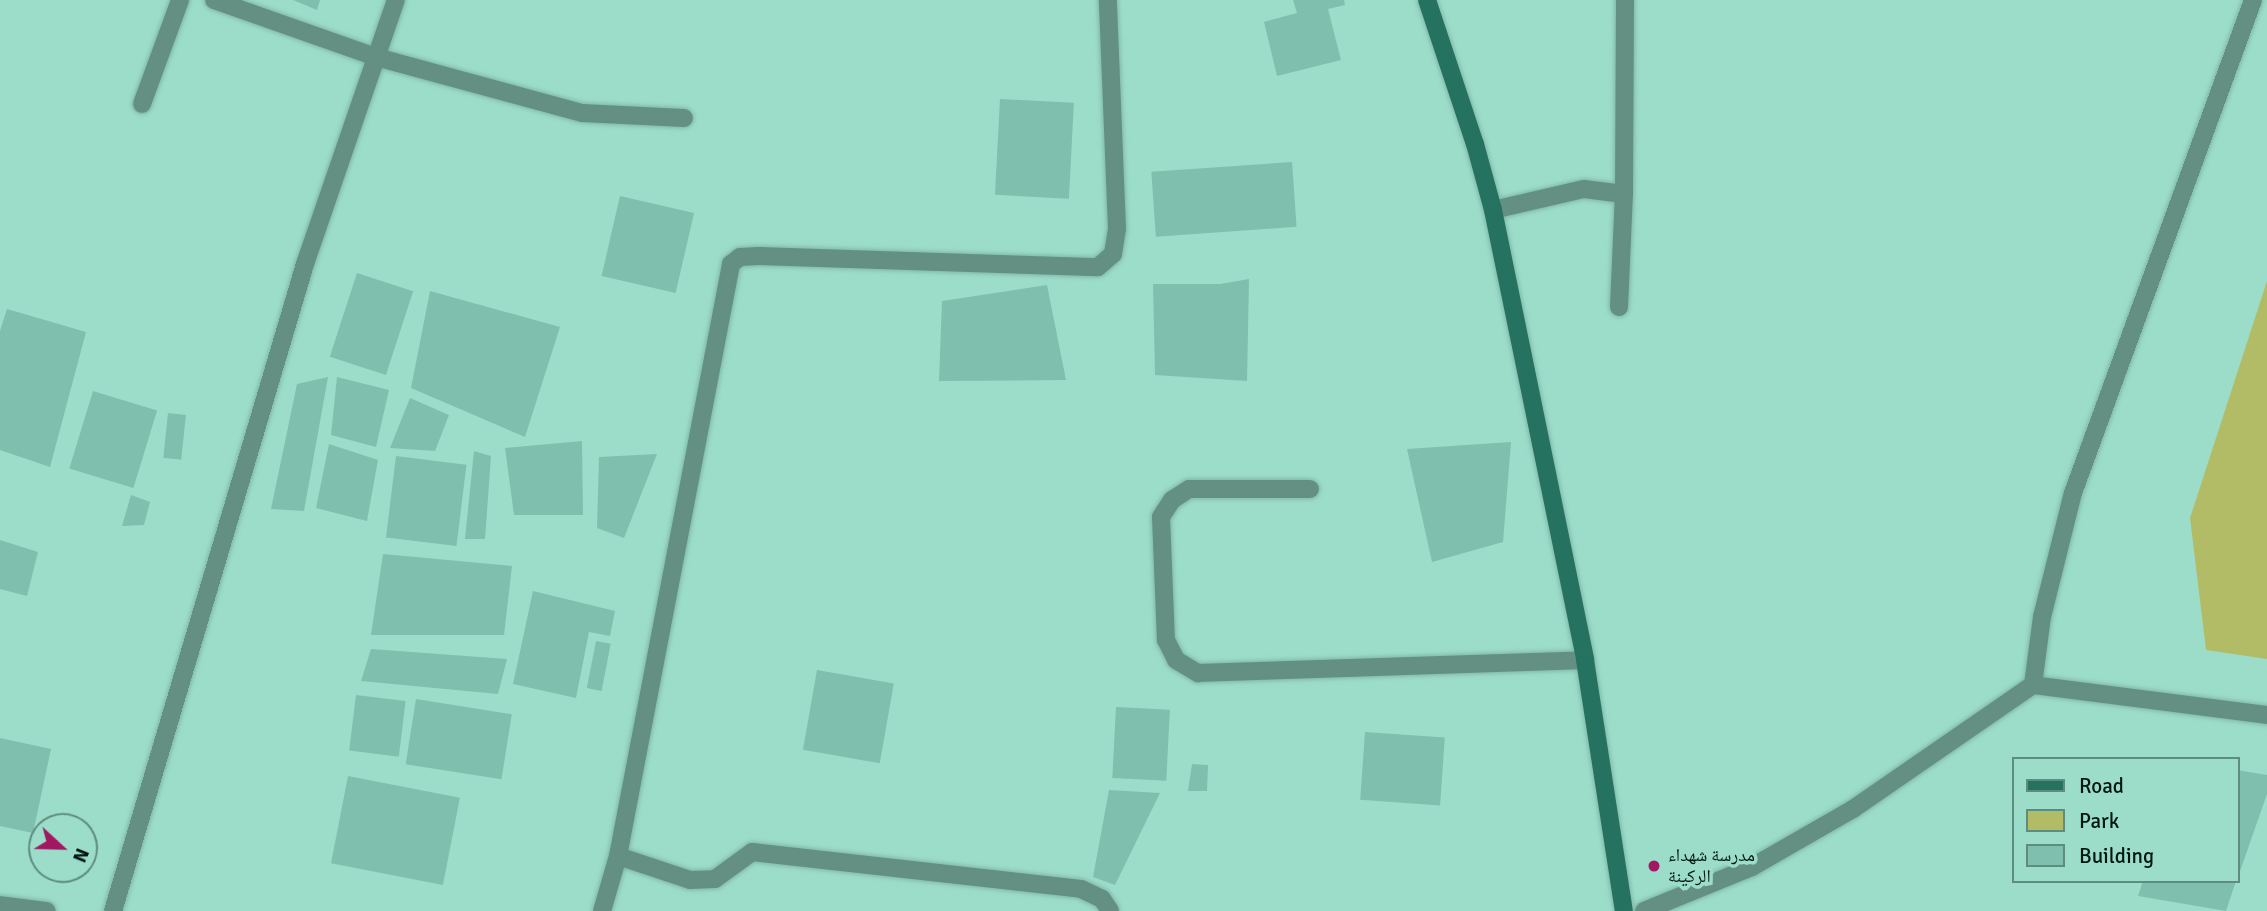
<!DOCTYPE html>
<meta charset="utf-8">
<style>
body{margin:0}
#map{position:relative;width:2267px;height:911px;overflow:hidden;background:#9cddca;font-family:Signika,"Noto Naskh Arabic",sans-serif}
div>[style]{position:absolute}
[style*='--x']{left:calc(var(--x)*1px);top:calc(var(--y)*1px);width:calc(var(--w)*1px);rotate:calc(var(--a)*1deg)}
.green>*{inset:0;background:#b2bc67}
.building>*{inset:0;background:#7fbfad;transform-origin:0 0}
.roads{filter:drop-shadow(0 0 2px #80b9a9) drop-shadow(0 0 2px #80b9a9)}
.street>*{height:18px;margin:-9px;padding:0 9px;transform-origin:9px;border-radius:9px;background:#649084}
.secondary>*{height:18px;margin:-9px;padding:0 9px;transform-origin:9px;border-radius:9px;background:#267260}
.dots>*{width:19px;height:19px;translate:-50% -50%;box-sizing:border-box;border:4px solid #9cddca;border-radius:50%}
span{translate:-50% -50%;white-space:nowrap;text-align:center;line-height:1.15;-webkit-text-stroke:7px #9cddca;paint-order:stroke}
.poi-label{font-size:18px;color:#001610}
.left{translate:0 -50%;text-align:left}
.legend{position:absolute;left:2012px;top:757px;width:228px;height:126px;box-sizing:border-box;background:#9cddca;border:2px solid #5e8d80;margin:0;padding:9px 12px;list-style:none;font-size:21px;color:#001610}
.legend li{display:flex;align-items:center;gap:14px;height:35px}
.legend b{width:35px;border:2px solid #5e8d80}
.north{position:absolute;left:28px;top:813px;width:70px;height:70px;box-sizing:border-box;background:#9cddca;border:2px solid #5e8d80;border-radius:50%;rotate:112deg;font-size:19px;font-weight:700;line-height:28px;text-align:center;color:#001610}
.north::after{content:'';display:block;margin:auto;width:24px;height:32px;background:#a11761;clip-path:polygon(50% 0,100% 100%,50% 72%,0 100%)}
</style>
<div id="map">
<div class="green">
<i style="clip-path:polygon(2267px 281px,2267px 659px,2206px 650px,2190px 518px)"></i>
</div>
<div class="building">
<i style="clip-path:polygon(293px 0,320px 0,317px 10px)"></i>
<i style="clip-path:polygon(1293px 0,1344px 0,1345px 5px,1328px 9px,1341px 60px,1277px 76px,1264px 22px,1297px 13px)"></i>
<i style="left:1000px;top:99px;width:74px;height:96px;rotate:3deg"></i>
<i style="left:1292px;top:162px;width:65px;height:141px;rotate:86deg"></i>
<i style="left:620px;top:196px;width:76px;height:82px;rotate:13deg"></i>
<i style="left:357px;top:273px;width:59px;height:88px;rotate:18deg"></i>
<i style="clip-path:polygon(1249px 279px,1247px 381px,1155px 375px,1153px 284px,1220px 284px)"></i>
<i style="clip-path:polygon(1047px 285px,1066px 380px,939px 381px,942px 301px)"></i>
<i style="clip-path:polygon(430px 291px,560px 327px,525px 437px,411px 388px)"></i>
<i style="clip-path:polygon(7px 309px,86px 332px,50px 467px,0 450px,0 331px)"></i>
<i style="clip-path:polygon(328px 377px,304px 511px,271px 509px,297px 384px)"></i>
<i style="clip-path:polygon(337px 377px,389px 390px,376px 447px,331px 435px)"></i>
<i style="left:93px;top:391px;width:67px;height:81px;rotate:17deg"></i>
<i style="clip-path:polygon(410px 398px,449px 415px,435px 451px,390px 448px)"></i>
<i style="left:168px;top:413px;width:18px;height:45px;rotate:6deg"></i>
<i style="clip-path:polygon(582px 441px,583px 515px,514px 515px,505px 448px)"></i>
<i style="clip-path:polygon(1511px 442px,1503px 542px,1432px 562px,1407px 449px)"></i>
<i style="clip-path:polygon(329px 444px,378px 460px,367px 521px,316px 508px)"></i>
<i style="clip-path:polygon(474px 451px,491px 456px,485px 539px,465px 539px)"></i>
<i style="clip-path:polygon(657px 454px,624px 538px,597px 528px,599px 457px)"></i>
<i style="left:396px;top:456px;width:71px;height:82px;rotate:7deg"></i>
<i style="clip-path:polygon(131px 495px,150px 502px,144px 525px,122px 526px)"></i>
<i style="clip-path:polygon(0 540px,38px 552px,27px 596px,0 589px)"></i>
<i style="clip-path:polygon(383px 554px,512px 566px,504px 635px,371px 635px)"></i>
<i style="clip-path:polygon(533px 591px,615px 611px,610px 636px,589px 632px,576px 698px,513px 684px)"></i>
<i style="left:596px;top:641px;width:15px;height:48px;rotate:11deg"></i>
<i style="clip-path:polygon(371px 649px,507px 659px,498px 694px,361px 681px)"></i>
<i style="left:817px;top:670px;width:78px;height:81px;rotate:10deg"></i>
<i style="left:356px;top:695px;width:50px;height:56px;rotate:7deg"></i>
<i style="left:416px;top:699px;width:97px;height:66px;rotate:9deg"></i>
<i style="left:1116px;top:707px;width:54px;height:71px;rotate:3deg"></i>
<i style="left:1365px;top:732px;width:80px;height:68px;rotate:4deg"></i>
<i style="clip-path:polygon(0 738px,51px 749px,33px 833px,0 826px)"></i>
<i style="clip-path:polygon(1192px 764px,1208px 765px,1207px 791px,1188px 791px)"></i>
<i style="clip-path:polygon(2237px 770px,2267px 775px,2267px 794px,2238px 877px)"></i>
<i style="left:348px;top:776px;width:114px;height:89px;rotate:11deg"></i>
<i style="clip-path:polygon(1109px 790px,1160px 793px,1115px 885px,1093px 877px)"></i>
<i style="clip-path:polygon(2143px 881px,2236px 881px,2226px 911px,2138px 896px)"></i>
</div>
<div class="roads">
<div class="street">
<i style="--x:214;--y:0;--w:172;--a:19.4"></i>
<i style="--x:376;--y:57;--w:213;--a:15.2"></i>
<i style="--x:582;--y:113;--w:102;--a:2.8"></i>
<i style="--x:142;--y:104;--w:111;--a:-69.9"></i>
<i style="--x:1493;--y:210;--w:93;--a:-13"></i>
<i style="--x:1584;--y:189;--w:40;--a:7.1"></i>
<i style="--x:1619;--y:307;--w:113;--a:-87.5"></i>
<i style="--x:1624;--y:194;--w:194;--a:-89.7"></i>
<i style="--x:1310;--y:489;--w:121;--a:180"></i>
<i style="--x:1189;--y:489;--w:20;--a:147"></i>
<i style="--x:1172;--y:500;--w:20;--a:123"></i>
<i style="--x:1161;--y:517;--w:123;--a:87.7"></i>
<i style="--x:1166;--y:640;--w:22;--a:63"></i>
<i style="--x:1176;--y:660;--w:26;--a:31"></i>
<i style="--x:1198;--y:673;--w:387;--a:-1.9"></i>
<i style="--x:2033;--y:685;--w:69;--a:-82.5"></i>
<i style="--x:2042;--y:617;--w:128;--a:-76"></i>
<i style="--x:2073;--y:493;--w:525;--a:-69.94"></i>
<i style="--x:618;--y:856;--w:76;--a:18.4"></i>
<i style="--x:690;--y:880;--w:25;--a:-2"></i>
<i style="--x:715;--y:879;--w:46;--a:-36.1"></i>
<i style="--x:752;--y:852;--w:331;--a:6.4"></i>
<i style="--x:1081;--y:889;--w:23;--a:25"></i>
<i style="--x:1102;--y:899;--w:14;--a:56"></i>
<i style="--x:0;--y:905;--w:47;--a:7.3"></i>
<i style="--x:113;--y:911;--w:675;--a:-73.47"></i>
<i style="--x:305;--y:264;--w:279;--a:-71"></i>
<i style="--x:602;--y:911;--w:57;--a:-73.8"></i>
<i style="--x:618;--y:856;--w:603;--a:-79.19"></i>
<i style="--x:731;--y:264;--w:11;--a:-38"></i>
<i style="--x:740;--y:257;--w:19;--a:-3"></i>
<i style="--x:759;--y:256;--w:339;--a:1.9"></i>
<i style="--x:1098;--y:267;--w:20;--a:-41"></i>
<i style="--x:1113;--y:254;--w:25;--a:-81"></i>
<i style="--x:1117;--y:229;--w:229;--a:-92.3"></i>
<i style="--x:1644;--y:911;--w:117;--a:-22.2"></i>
<i style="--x:1752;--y:867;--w:116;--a:-29.9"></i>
<i style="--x:1853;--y:809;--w:219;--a:-34.6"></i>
<i style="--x:2033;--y:685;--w:236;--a:7.3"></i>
</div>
<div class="secondary">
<i style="--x:1427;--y:0;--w:152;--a:71.6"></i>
<i style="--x:1475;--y:144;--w:68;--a:74.7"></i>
<i style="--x:1493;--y:210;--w:459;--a:78.4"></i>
<i style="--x:1585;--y:660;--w:254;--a:81.2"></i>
</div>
</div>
<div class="dots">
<i style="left:1654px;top:866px;background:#a11761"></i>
</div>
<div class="poi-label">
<span class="left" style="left:1668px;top:866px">مدرسة شهداء<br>الركينة</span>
</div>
<ul class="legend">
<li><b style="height:9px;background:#267260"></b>Road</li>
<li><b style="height:19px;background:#b2bc67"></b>Park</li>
<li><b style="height:19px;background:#7fbfad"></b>Building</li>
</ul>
<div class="north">N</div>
</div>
